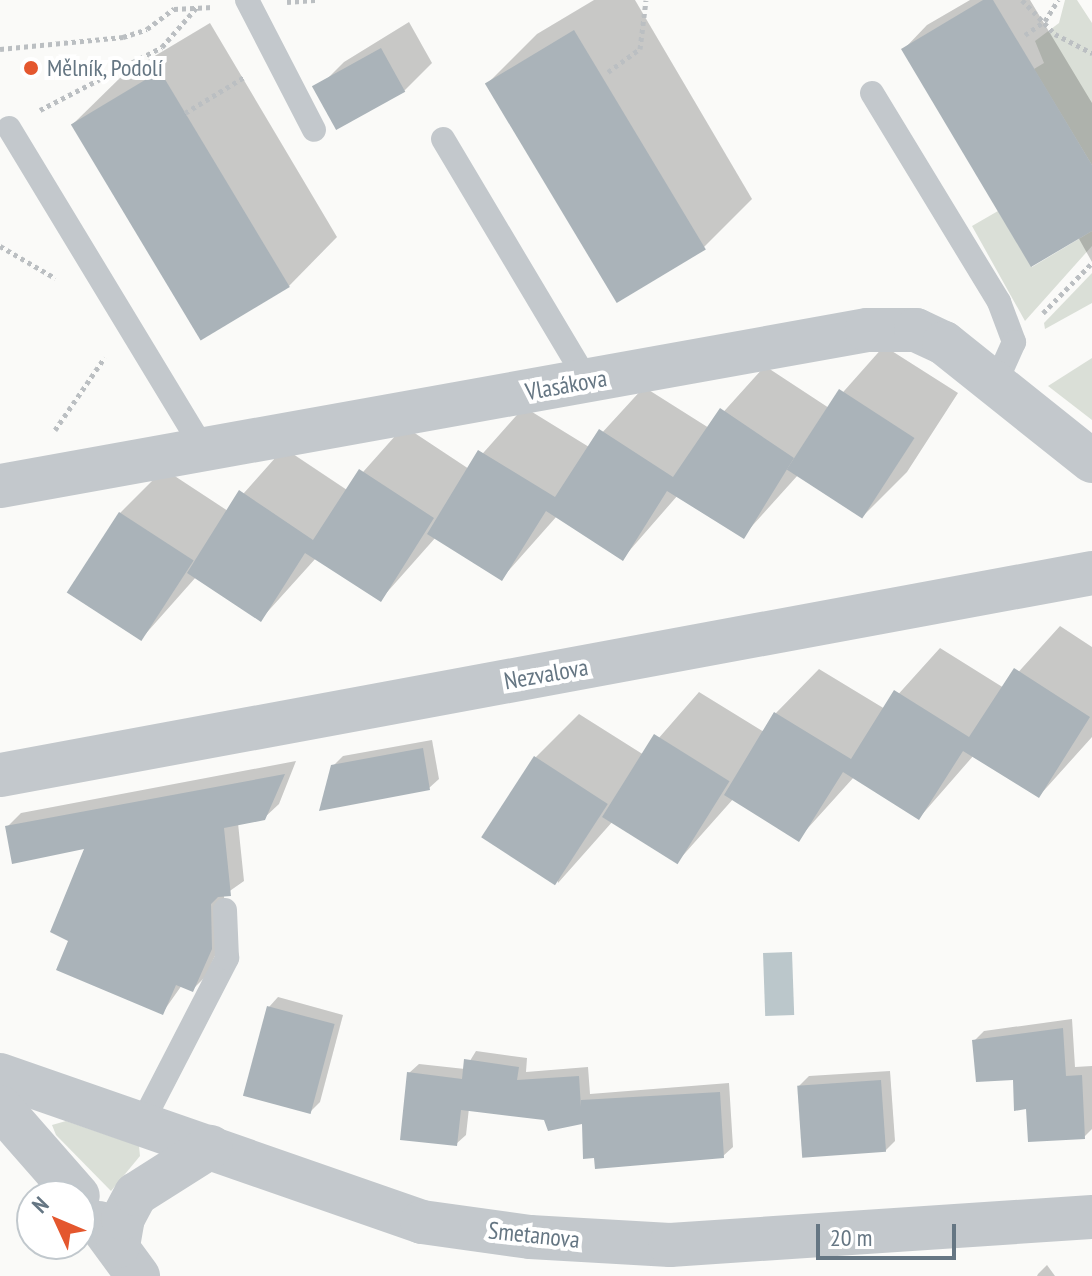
<!DOCTYPE html>
<meta charset="utf-8">
<style>
body{margin:0}
#map{position:relative;width:1092px;height:1276px;overflow:hidden;background:#fafaf8;font-family:"PT Sans Narrow",sans-serif}
div>[style]{position:absolute}
[style*='--x']{left:calc(var(--x)*1px);top:calc(var(--y)*1px);width:calc(var(--w)*1px);rotate:calc(var(--a)*1deg)}
.green>*{inset:0;background:#dadfd7}
.water>*{inset:0;background:#bbc7cb;transform-origin:0 0}
.shadow>*{inset:0;background:#0003}
.building>*{inset:0;background:#aab3b9;transform-origin:0 0}
.path>*{height:5px;margin-top:-2.5px;transform-origin:0;background:repeating-linear-gradient(90deg,#bbbfc2 0 4px,transparent 0 8px)}
.service>*{height:24px;margin:-12px;padding:0 12px;transform-origin:12px;border-radius:12px;background:#c3c8cc}
.minor>*{height:44px;margin:-22px;padding:0 22px;transform-origin:22px;border-radius:22px;background:#c3c8cc}
.dots>*{width:22px;height:22px;translate:-50% -50%;box-sizing:border-box;border:4px solid #fff;border-radius:50%}
span{translate:-50% -50%;white-space:nowrap;text-align:center;line-height:1.15;-webkit-text-stroke:8px #fff;paint-order:stroke}
.poi-label{font-size:24px;color:#657683}
.left{translate:0 -50%;text-align:left}
.street-label{font-size:24px;color:#657683}
.north{position:absolute;left:16px;top:1180px;width:80px;height:80px;box-sizing:border-box;background:#fff;border:2px solid #c1c8cd;border-radius:50%;rotate:314deg;font-size:22px;font-weight:700;line-height:32px;text-align:center;color:#657683}
.north::after{content:'';display:block;margin:auto;width:28px;height:36px;background:#e4572e;clip-path:polygon(50% 0,100% 100%,50% 72%,0 100%)}
.scale{position:absolute;left:816px;top:1224px;width:140px;height:36px;box-sizing:border-box;border:4px solid #657683;border-top:0;padding-left:10px;font-size:24px;line-height:28px;white-space:nowrap;color:#657683;-webkit-text-stroke:6px #fff;paint-order:stroke}
</style>
<div id="map">
<div class="green">
<i style="clip-path:polygon(1065px 0,1077px 0,1092px 23px,1092px 165px,1034px 69px,1044px 63px,1035px 41px,1059px 23px)"></i>
<i style="clip-path:polygon(998px 211px,1032px 267px,1092px 231px,1092px 246px,1025px 321px,972px 226px)"></i>
<i style="clip-path:polygon(1092px 273px,1092px 303px,1045px 329px,1044px 323px)"></i>
<i style="clip-path:polygon(1092px 358px,1092px 420px,1048px 386px)"></i>
<i style="clip-path:polygon(66px 1121px,139px 1146px,140px 1156px,111px 1191px,56px 1135px,52px 1125px)"></i>
</div>
<div class="water">
<i style="left:792px;top:952px;width:63px;height:29px;rotate:88deg"></i>
</div>
<div class="shadow">
<i style="clip-path:polygon(594px 0,635px 0,752px 199px,703px 248px,488px 83px,537px 34px)"></i>
<i style="clip-path:polygon(970px 0,1030px 0,1092px 103px,1092px 262px,1078px 237px,904px 49px,927px 25px)"></i>
<i style="clip-path:polygon(409px 22px,432px 63px,404px 91px,316px 90px,344px 62px)"></i>
<i style="clip-path:polygon(210px 23px,337px 237px,288px 287px,73px 124px,123px 75px)"></i>
<i style="clip-path:polygon(884px 346px,958px 393px,907px 472px,863px 516px,798px 475px,743px 536px,678px 495px,623px 558px,557px 516px,502px 578px,436px 537px,381px 599px,316px 558px,261px 619px,196px 577px,141px 639px,120px 513px,164px 469px,228px 511px,284px 448px,347px 490px,404px 426px,469px 469px,524px 407px,589px 447px,644px 387px,709px 428px,765px 366px,829px 408px)"></i>
<i style="clip-path:polygon(1060px 626px,1092px 647px,1092px 737px,1039px 796px,974px 755px,919px 818px,854px 777px,798px 839px,734px 798px,678px 861px,613px 821px,558px 883px,536px 757px,579px 714px,644px 755px,699px 692px,764px 732px,776px 713px,819px 669px,885px 709px,940px 648px,1004px 688px)"></i>
<i style="clip-path:polygon(432px 740px,439px 779px,429px 788px,333px 766px,343px 756px)"></i>
<i style="clip-path:polygon(296px 761px,279px 804px,264px 818px,238px 823px,244px 881px,224px 895px,225px 933px,206px 976px,192px 990px,182px 985px,163px 1012px,71px 940px,88px 847px,7px 827px,21px 813px)"></i>
<i style="clip-path:polygon(278px 997px,343px 1015px,320px 1102px,311px 1111px,269px 1007px)"></i>
<i style="clip-path:polygon(1072px 1019px,1075px 1067px,1092px 1066px,1092px 1129px,1084px 1137px,1028px 1107px,1015px 1078px,974px 1041px,984px 1031px)"></i>
<i style="clip-path:polygon(476px 1051px,527px 1058px,526px 1072px,588px 1067px,590px 1094px,729px 1083px,733px 1147px,723px 1156px,584px 1121px,469px 1108px,466px 1135px,456px 1144px,409px 1073px,419px 1064px,465px 1069px)"></i>
<i style="clip-path:polygon(890px 1071px,895px 1141px,885px 1151px,799px 1086px,809px 1076px)"></i>
<i style="clip-path:polygon(1047px 1265px,1055px 1276px,1037px 1276px,1038px 1274px)"></i>
</div>
<div class="building">
<i style="clip-path:polygon(983px 0,993px 0,1092px 165px,1092px 231px,1031px 267px,901px 49px)"></i>
<i style="left:574px;top:30px;width:256px;height:104px;rotate:59deg"></i>
<i style="left:381px;top:48px;width:50px;height:79px;rotate:61deg"></i>
<i style="left:160px;top:71px;width:252px;height:104px;rotate:59deg"></i>
<i style="left:839px;top:389px;width:90px;height:96px;rotate:33deg"></i>
<i style="clip-path:polygon(720px 408px,794px 458px,744px 539px,667px 491px,623px 561px,546px 511px,502px 581px,427px 534px,478px 450px,555px 497px,599px 429px,673px 477px)"></i>
<i style="clip-path:polygon(359px 469px,434px 518px,381px 602px,305px 553px,261px 622px,187px 573px,239px 490px,313px 540px)"></i>
<i style="left:119px;top:512px;width:89px;height:96px;rotate:33deg"></i>
<i style="clip-path:polygon(1014px 668px,1090px 717px,1039px 798px,963px 751px,919px 820px,843px 772px,799px 842px,724px 795px,774px 712px,851px 759px,894px 690px,969px 737px)"></i>
<i style="left:654px;top:734px;width:89px;height:98px;rotate:32deg"></i>
<i style="clip-path:polygon(423px 748px,430px 790px,319px 811px,331px 765px)"></i>
<i style="left:534px;top:756px;width:88px;height:97px;rotate:33deg"></i>
<i style="clip-path:polygon(285px 774px,265px 820px,224px 828px,231px 896px,218px 897px,211px 904px,212px 949px,193px 992px,176px 985px,163px 1015px,56px 970px,68px 941px,50px 932px,84px 849px,12px 864px,5px 826px)"></i>
<i style="left:267px;top:1006px;width:70px;height:93px;rotate:15deg"></i>
<i style="clip-path:polygon(1063px 1028px,1066px 1076px,1082px 1075px,1085px 1139px,1028px 1142px,1026px 1109px,1014px 1111px,1013px 1080px,976px 1082px,972px 1040px)"></i>
<i style="clip-path:polygon(464px 1059px,519px 1067px,517px 1080px,579px 1076px,581px 1107px,581px 1100px,720px 1092px,724px 1158px,595px 1169px,594px 1158px,583px 1159px,582px 1124px,548px 1131px,544px 1120px,461px 1110px,457px 1146px,400px 1140px,407px 1072px,462px 1079px)"></i>
<i style="left:881px;top:1080px;width:72px;height:84px;rotate:86deg"></i>
</div>
<div class="path">
<i style="--x:1022;--y:0;--w:47;--a:45.9"></i>
<i style="--x:1055;--y:34;--w:42;--a:27.2"></i>
<i style="--x:287;--y:2;--w:31;--a:-4"></i>
<i style="--x:1025;--y:35;--w:24;--a:-35"></i>
<i style="--x:1045;--y:21;--w:25;--a:-58"></i>
<i style="--x:0;--y:49;--w:124;--a:-5.6"></i>
<i style="--x:123;--y:37;--w:25;--a:-18"></i>
<i style="--x:147;--y:29;--w:34;--a:-37"></i>
<i style="--x:174;--y:9;--w:39;--a:-3"></i>
<i style="--x:608;--y:72;--w:39;--a:-36"></i>
<i style="--x:640;--y:49;--w:49;--a:-83"></i>
<i style="--x:40;--y:110;--w:137;--a:-27.3"></i>
<i style="--x:162;--y:47;--w:53;--a:-48.8"></i>
<i style="--x:185;--y:113;--w:71;--a:-31.2"></i>
<i style="--x:0;--y:246;--w:64;--a:30.2"></i>
<i style="--x:1043;--y:313;--w:70;--a:-45.6"></i>
<i style="--x:55;--y:430;--w:88;--a:-55.6"></i>
</div>
<div class="service">
<i style="--x:247;--y:0;--w:146;--a:62.7"></i>
<i style="--x:872;--y:93;--w:245;--a:58.7"></i>
<i style="--x:999;--y:302;--w:43;--a:69.4"></i>
<i style="--x:1014;--y:342;--w:42;--a:114.1"></i>
<i style="--x:9;--y:128;--w:376;--a:58.8"></i>
<i style="--x:443;--y:139;--w:282;--a:59.2"></i>
<i style="--x:142;--y:1123;--w:186;--a:-62.7"></i>
<i style="--x:227;--y:958;--w:48;--a:-92.4"></i>
</div>
<div class="minor">
<i style="--x:0;--y:486;--w:881;--a:-10.2"></i>
<i style="--x:867;--y:330;--w:49;--a:0"></i>
<i style="--x:916;--y:330;--w:31;--a:25"></i>
<i style="--x:944;--y:343;--w:189;--a:38.6"></i>
<i style="--x:0;--y:775;--w:1111;--a:-10.48"></i>
<i style="--x:0;--y:1075;--w:447;--a:19.2"></i>
<i style="--x:422;--y:1222;--w:109;--a:7.9"></i>
<i style="--x:530;--y:1237;--w:140;--a:3.3"></i>
<i style="--x:670;--y:1245;--w:423;--a:-3.8"></i>
<i style="--x:0;--y:1107;--w:118;--a:48.8"></i>
<i style="--x:99;--y:1223;--w:66;--a:53.7"></i>
<i style="--x:118;--y:1246;--w:28;--a:-80"></i>
<i style="--x:123;--y:1218;--w:27;--a:-62"></i>
<i style="--x:136;--y:1194;--w:88;--a:-32.4"></i>
</div>
<div class="dots">
<i style="left:31px;top:68px;background:#e4572e"></i>
</div>
<div class="poi-label">
<span class="left" style="left:47px;top:68px">Mělník, Podolí</span>
</div>
<div class="street-label">
<span style="left:566px;top:385px;rotate:-10deg">Vlasákova</span>
<span style="left:546px;top:674px;rotate:-10deg">Nezvalova</span>
<span style="left:534px;top:1235px;rotate:6deg">Smetanova</span>
</div>
<div class="north">N</div>
<div class="scale">20 m</div>
</div>
